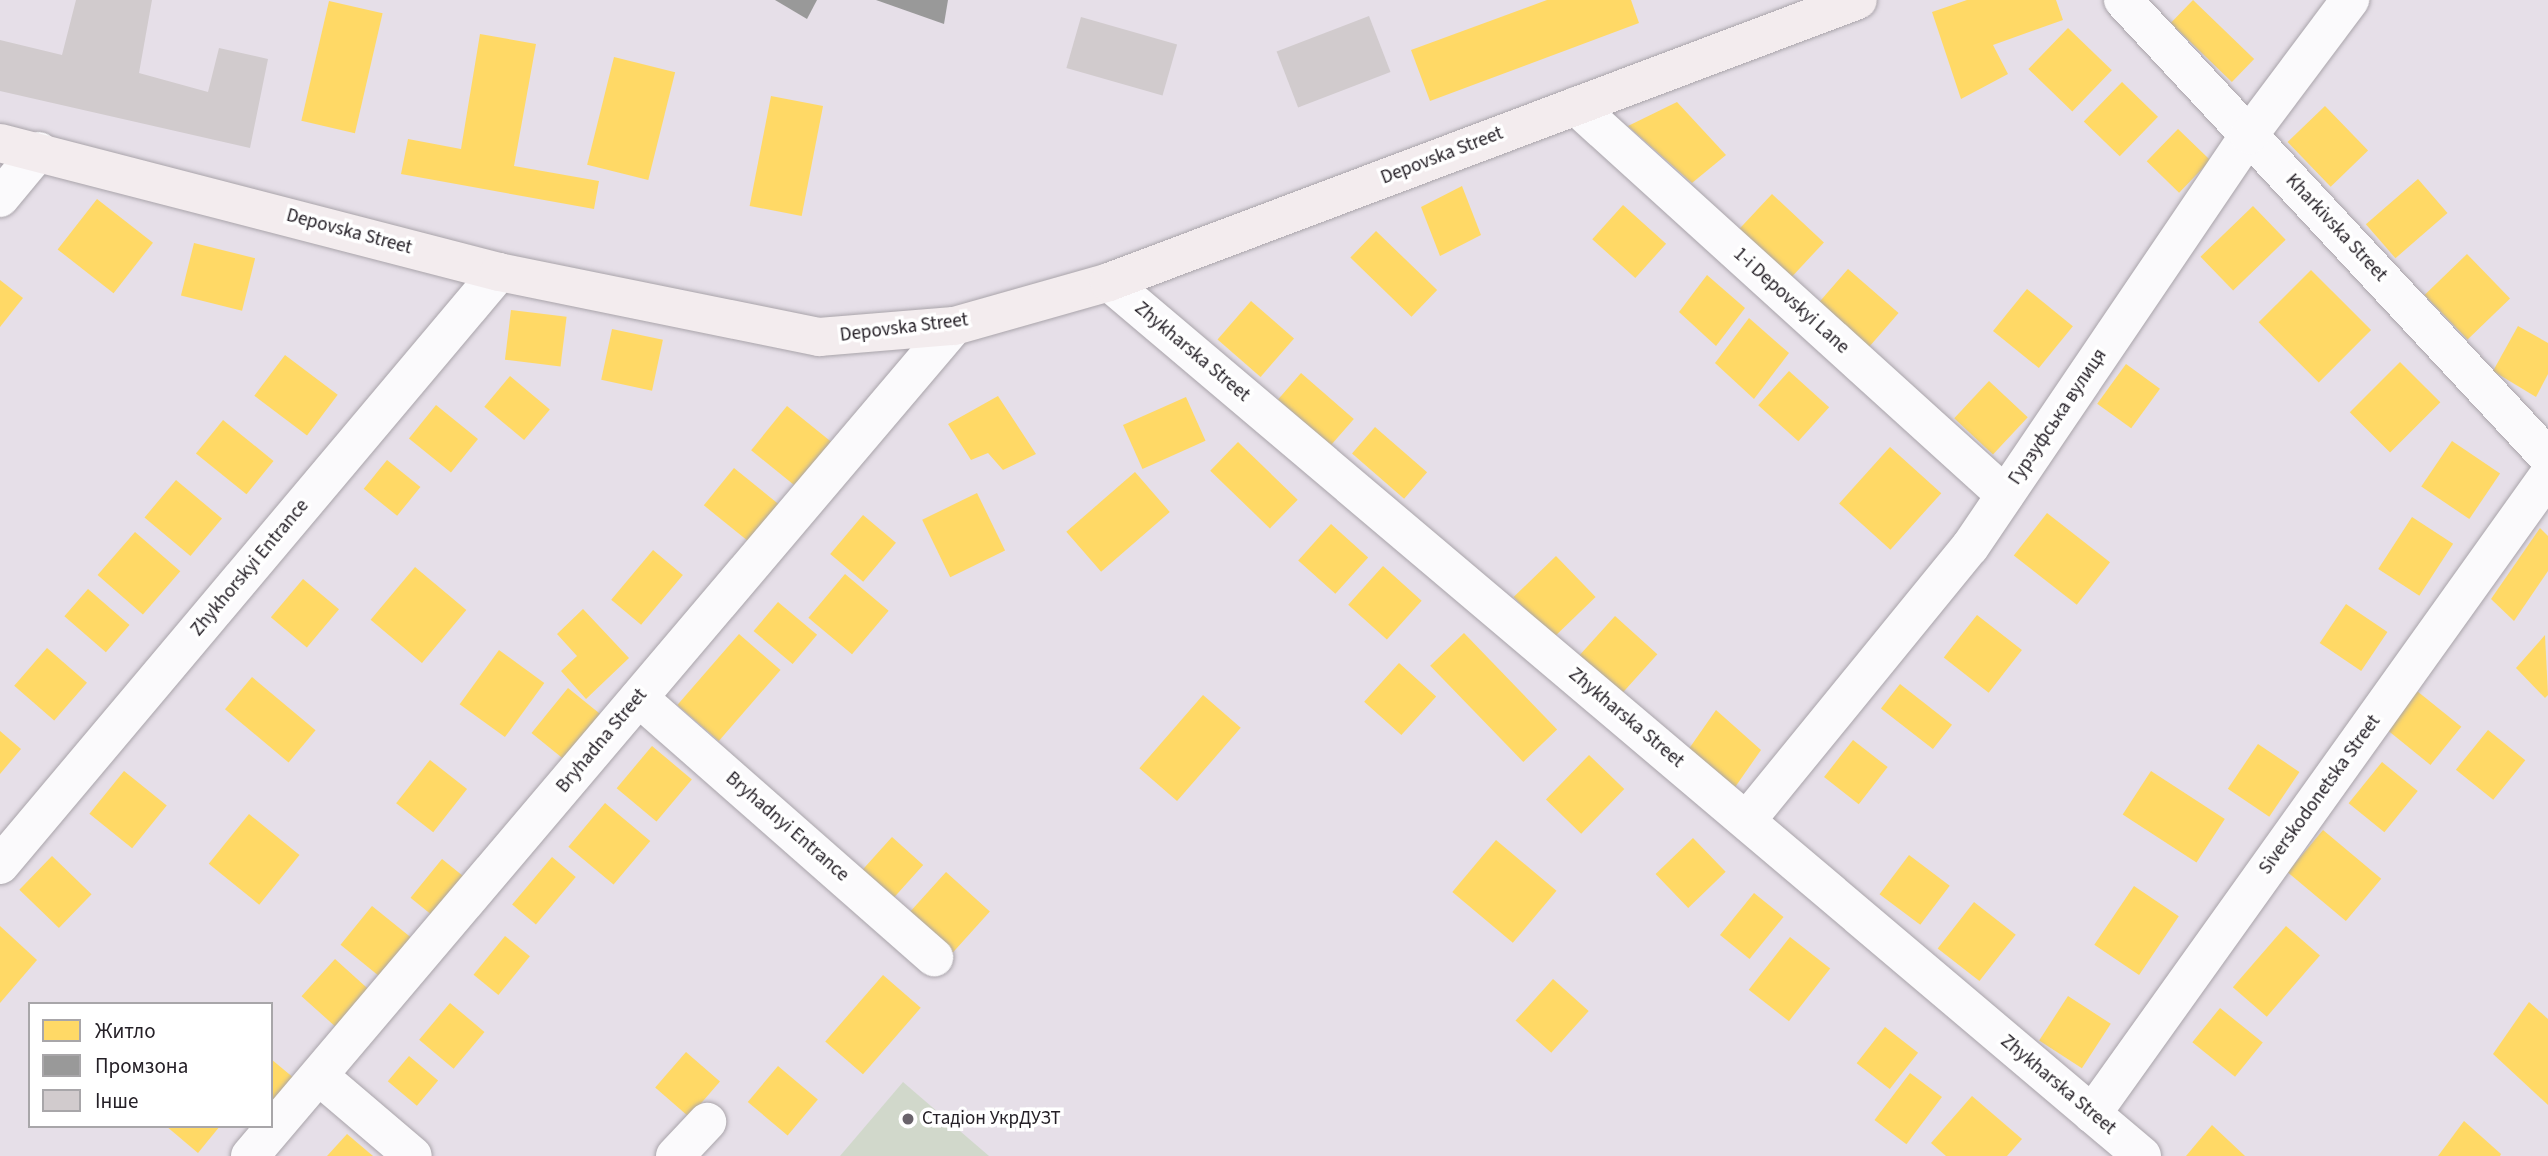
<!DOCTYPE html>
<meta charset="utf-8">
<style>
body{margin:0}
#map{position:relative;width:2548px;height:1156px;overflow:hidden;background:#e6dfe8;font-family:"Source Sans 3",sans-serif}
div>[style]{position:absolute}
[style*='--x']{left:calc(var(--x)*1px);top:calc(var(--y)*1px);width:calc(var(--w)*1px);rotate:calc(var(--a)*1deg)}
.green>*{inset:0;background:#d1d8cb}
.homes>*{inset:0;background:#ffd966;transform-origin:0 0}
.industry>*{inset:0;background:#999}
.building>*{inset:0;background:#d1cbcd;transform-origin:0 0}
.roads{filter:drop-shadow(0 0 2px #a9a4aa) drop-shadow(0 0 2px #a9a4aa)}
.minor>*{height:38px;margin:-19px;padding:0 19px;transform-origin:19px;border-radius:19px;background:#fbfafc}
.major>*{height:38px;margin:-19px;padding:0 19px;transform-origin:19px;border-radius:19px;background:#f3ecee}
.dots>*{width:19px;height:19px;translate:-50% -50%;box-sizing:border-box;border:4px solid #fff;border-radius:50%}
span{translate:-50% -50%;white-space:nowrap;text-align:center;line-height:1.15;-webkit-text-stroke:7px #fff;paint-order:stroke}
.street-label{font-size:19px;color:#252027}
.poi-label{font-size:19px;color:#252027}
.left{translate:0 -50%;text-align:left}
.legend{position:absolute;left:28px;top:1002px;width:245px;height:126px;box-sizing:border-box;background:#fff;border:2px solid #a8a6a9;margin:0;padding:9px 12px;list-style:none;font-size:21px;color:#252027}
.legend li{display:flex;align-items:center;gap:14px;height:35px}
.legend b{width:35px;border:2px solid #a8a6a9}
</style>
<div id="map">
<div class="green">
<i style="clip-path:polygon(903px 1082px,989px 1156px,840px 1156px)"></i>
</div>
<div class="homes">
<i style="clip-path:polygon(1547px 0,1631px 0,1639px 23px,1430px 101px,1411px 50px)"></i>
<i style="clip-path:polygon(1967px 0,2056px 0,2063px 20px,1993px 45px,2008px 74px,1961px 99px,1932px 12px)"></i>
<i style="left:2193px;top:0;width:85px;height:32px;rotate:44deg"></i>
<i style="left:329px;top:1px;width:55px;height:123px;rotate:13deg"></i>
<i style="left:2068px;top:28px;width:61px;height:57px;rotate:44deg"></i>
<i style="clip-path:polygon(480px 34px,536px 44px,514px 166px,599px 181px,594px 209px,401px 174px,408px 139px,461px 149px)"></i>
<i style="left:614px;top:57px;width:63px;height:111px;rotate:14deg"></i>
<i style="left:2122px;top:82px;width:50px;height:55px;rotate:44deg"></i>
<i style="left:771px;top:96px;width:53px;height:112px;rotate:11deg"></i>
<i style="clip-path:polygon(1677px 102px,1726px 155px,1692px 183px,1628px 126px)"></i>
<i style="left:2325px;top:106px;width:62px;height:52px;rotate:46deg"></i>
<i style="left:2178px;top:129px;width:45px;height:45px;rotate:44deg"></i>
<i style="left:2418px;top:179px;width:45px;height:69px;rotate:49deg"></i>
<i style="clip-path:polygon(1462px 186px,1481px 235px,1440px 256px,1421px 207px)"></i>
<i style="left:1772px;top:194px;width:71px;height:48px;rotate:43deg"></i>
<i style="left:97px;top:199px;width:71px;height:64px;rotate:38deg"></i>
<i style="left:1623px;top:205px;width:58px;height:46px;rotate:42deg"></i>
<i style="left:2253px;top:206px;width:47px;height:73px;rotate:46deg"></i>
<i style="left:1376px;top:231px;width:85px;height:37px;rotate:44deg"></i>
<i style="left:194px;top:243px;width:63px;height:54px;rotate:14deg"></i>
<i style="left:2467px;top:254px;width:62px;height:59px;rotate:46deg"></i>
<i style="left:1848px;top:269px;width:67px;height:49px;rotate:41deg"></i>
<i style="left:2311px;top:270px;width:85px;height:74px;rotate:45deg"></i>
<i style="clip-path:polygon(1707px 275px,1745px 308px,1716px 346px,1679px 312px)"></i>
<i style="clip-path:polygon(0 280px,23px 298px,0 327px)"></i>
<i style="left:2027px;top:289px;width:59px;height:54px;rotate:39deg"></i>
<i style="left:1251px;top:301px;width:57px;height:51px;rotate:41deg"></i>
<i style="left:511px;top:310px;width:56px;height:50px;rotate:7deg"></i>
<i style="clip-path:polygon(1749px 318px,1789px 353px,1754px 399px,1715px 363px)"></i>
<i style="clip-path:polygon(2518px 326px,2548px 343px,2548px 374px,2536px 397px,2493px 371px)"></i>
<i style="left:612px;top:329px;width:52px;height:52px;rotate:12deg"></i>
<i style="left:285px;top:355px;width:66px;height:51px;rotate:37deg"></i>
<i style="left:2400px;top:362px;width:57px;height:71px;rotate:45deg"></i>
<i style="left:2126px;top:364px;width:42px;height:49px;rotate:36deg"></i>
<i style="left:1789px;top:371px;width:54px;height:46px;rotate:42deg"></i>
<i style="left:1301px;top:373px;width:70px;height:35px;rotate:41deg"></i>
<i style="left:510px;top:376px;width:52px;height:40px;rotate:40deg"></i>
<i style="left:1989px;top:381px;width:53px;height:51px;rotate:43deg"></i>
<i style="clip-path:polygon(998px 396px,1036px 454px,1003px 470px,988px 453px,971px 460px,948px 424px)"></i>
<i style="left:1186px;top:397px;width:48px;height:69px;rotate:66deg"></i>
<i style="left:436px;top:405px;width:54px;height:43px;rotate:39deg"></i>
<i style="left:787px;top:406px;width:58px;height:57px;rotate:39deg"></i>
<i style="left:223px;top:420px;width:65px;height:43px;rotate:39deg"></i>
<i style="left:1375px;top:427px;width:69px;height:35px;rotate:41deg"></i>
<i style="left:2452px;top:441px;width:58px;height:55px;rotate:34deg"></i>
<i style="left:1238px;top:442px;width:83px;height:40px;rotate:44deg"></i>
<i style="left:1890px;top:447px;width:69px;height:76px;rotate:42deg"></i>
<i style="left:387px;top:460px;width:43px;height:37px;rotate:39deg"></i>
<i style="left:734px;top:468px;width:60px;height:48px;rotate:39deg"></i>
<i style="left:1135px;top:472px;width:53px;height:91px;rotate:49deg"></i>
<i style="left:176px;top:480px;width:60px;height:49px;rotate:40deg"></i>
<i style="left:977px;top:493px;width:64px;height:61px;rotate:64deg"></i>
<i style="left:2047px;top:513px;width:80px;height:54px;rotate:38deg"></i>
<i style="left:863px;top:515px;width:43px;height:51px;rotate:40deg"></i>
<i style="left:2412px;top:517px;width:49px;height:62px;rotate:33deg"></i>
<i style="left:1331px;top:524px;width:50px;height:49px;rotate:42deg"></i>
<i style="clip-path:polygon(2540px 528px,2548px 536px,2548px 571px,2514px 621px,2491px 599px)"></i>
<i style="left:135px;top:532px;width:60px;height:57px;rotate:41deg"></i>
<i style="left:653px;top:550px;width:39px;height:65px;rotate:40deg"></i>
<i style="left:1556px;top:556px;width:57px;height:59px;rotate:46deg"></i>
<i style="left:1383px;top:566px;width:52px;height:52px;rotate:42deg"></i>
<i style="left:415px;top:567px;width:67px;height:69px;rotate:40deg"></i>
<i style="left:845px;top:574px;width:57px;height:57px;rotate:40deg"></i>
<i style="left:303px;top:579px;width:47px;height:50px;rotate:40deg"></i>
<i style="left:88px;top:589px;width:55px;height:36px;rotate:41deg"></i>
<i style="left:778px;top:602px;width:51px;height:38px;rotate:40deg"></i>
<i style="left:2346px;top:604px;width:50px;height:47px;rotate:34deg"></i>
<i style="clip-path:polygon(583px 609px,629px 658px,586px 699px,561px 671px,577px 656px,557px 634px)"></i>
<i style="left:1977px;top:615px;width:57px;height:54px;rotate:38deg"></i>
<i style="left:1615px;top:616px;width:57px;height:56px;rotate:42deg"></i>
<i style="left:1464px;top:633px;width:134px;height:47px;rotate:46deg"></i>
<i style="left:739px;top:634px;width:55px;height:94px;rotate:41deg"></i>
<i style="clip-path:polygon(2545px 635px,2548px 695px,2545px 698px,2516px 668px)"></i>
<i style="left:47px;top:648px;width:53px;height:50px;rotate:41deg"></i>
<i style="left:499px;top:650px;width:56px;height:67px;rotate:36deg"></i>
<i style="left:1399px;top:663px;width:50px;height:52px;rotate:42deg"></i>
<i style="left:252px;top:677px;width:83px;height:42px;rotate:40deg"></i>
<i style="left:1900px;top:684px;width:66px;height:31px;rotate:38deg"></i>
<i style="left:568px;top:688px;width:51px;height:58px;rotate:39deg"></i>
<i style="left:2417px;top:691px;width:57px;height:49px;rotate:39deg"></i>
<i style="left:1203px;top:695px;width:50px;height:97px;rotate:41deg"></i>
<i style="clip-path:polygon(1716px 710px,1761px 750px,1731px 793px,1686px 753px)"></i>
<i style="left:2488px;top:730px;width:48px;height:51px;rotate:39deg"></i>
<i style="clip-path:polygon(0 731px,21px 749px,0 774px)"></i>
<i style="left:1853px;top:740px;width:44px;height:47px;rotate:38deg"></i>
<i style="left:2258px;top:744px;width:50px;height:54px;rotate:34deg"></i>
<i style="left:652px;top:746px;width:52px;height:55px;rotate:40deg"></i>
<i style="left:1589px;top:755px;width:49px;height:62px;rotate:44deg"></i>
<i style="left:430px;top:760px;width:47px;height:55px;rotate:38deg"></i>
<i style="left:2382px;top:762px;width:46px;height:53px;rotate:39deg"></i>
<i style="left:124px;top:771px;width:55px;height:55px;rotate:39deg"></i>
<i style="left:2151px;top:771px;width:88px;height:52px;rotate:33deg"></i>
<i style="left:605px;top:803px;width:59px;height:57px;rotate:40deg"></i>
<i style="left:249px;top:814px;width:65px;height:64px;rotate:39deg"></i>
<i style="left:2323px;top:830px;width:76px;height:55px;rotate:40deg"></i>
<i style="left:892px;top:837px;width:42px;height:50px;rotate:42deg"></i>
<i style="left:1693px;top:838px;width:47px;height:52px;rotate:46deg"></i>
<i style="left:1496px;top:840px;width:79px;height:68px;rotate:40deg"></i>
<i style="left:1909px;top:855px;width:51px;height:49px;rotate:37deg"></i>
<i style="left:52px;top:856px;width:55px;height:47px;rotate:44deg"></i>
<i style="left:552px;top:857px;width:31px;height:62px;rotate:40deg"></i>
<i style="left:442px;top:859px;width:33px;height:50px;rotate:39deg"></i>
<i style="left:946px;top:872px;width:59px;height:57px;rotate:42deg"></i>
<i style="left:2134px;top:886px;width:54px;height:71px;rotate:34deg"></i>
<i style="left:1754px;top:893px;width:38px;height:54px;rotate:39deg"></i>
<i style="left:1974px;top:902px;width:53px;height:59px;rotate:38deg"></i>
<i style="left:372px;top:906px;width:53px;height:50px;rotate:39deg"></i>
<i style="clip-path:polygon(0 926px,37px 960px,0 1003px)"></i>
<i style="left:2286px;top:926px;width:45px;height:81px;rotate:41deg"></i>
<i style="left:505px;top:936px;width:32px;height:50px;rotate:39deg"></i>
<i style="left:1790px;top:937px;width:51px;height:67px;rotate:38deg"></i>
<i style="left:335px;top:959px;width:51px;height:50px;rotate:42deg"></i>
<i style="left:883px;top:975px;width:50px;height:88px;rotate:41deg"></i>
<i style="left:1553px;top:979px;width:48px;height:56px;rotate:42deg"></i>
<i style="left:2068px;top:996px;width:51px;height:53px;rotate:33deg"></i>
<i style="clip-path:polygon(2529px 1002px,2548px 1019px,2548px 1105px,2493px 1054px)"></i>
<i style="left:450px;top:1003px;width:45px;height:48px;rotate:40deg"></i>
<i style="left:2220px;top:1008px;width:55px;height:44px;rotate:39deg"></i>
<i style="left:1885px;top:1027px;width:42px;height:46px;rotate:38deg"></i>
<i style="left:686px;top:1052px;width:45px;height:47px;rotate:41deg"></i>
<i style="left:409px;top:1056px;width:38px;height:33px;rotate:40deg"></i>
<i style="clip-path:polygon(271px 1059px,295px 1079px,271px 1109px)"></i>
<i style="left:778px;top:1066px;width:52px;height:47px;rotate:40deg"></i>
<i style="left:1910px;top:1073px;width:40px;height:59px;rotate:37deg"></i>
<i style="clip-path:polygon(1972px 1096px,2022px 1139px,2007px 1156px,1946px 1156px,1931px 1143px)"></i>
<i style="clip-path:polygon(2464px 1121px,2501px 1154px,2500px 1156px,2438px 1156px)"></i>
<i style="clip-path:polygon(2212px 1125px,2245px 1156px,2186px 1156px)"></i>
<i style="clip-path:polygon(166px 1126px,220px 1126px,198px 1153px)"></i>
<i style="clip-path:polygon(347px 1134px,373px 1156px,327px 1156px)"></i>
</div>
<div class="industry">
<i style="clip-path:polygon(775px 0,817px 0,807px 19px)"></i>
<i style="clip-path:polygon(876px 0,948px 0,944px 24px)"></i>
</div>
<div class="building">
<i style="clip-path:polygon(76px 0,152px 0,139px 73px,208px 92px,219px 48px,268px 59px,250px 148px,0 91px,0 40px,62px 55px)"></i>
<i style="left:1369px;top:16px;width:60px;height:99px;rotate:69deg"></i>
<i style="left:1081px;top:17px;width:100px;height:53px;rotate:16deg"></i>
</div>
<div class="roads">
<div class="minor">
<i style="--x:2123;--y:0;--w:624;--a:47.08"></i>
<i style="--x:1576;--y:106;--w:579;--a:42.2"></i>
<i style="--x:0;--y:198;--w:61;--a:-50.3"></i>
<i style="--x:1109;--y:282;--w:1353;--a:40.23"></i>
<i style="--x:639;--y:698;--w:393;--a:41.3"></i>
<i style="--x:1747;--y:820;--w:353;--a:-50.8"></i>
<i style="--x:1970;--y:547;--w:498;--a:-55.9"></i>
<i style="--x:2249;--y:135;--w:169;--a:-53.2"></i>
<i style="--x:0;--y:865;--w:775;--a:-49.92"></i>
<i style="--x:319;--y:1076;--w:123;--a:40.4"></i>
<i style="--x:2092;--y:1114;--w:784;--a:-54.45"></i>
<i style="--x:250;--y:1156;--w:1088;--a:-49.7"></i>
<i style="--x:675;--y:1156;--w:47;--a:-46.7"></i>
</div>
<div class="major">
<i style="--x:0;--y:143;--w:515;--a:14.49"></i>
<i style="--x:499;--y:272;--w:327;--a:11.5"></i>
<i style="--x:819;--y:337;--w:135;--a:-4.7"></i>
<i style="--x:954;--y:326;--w:161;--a:-15.8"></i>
<i style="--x:1109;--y:282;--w:800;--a:-20.63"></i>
</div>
</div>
<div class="dots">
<i style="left:908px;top:1119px;background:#69636b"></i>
</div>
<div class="street-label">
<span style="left:1442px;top:156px;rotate:-21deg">Depovska Street</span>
<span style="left:2336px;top:228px;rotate:47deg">Kharkivska Street</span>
<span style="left:349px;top:232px;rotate:15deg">Depovska Street</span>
<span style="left:1791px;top:301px;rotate:42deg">1-i Depovskyi Lane</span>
<span style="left:904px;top:328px;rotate:-7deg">Depovska Street</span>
<span style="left:1192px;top:352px;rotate:40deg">Zhykharska Street</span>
<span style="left:2058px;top:417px;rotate:-56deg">Гурзуфська вулиця</span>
<span style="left:250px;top:568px;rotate:-50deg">Zhykhorskyi Entrance</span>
<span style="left:1626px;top:718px;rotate:40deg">Zhykharska Street</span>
<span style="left:602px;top:741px;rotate:-50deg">Bryhadna Street</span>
<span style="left:2320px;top:795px;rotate:-54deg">Siverskodonetska Street</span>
<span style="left:787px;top:827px;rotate:41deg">Bryhadnyi Entrance</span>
<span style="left:2058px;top:1085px;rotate:40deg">Zhykharska Street</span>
</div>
<div class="poi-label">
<span class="left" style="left:922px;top:1119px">Стадіон УкрДУЗТ</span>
</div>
<ul class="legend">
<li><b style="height:19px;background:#ffd966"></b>Житло</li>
<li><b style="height:19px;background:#999"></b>Промзона</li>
<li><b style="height:19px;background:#d1cbcd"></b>Інше</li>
</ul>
</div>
